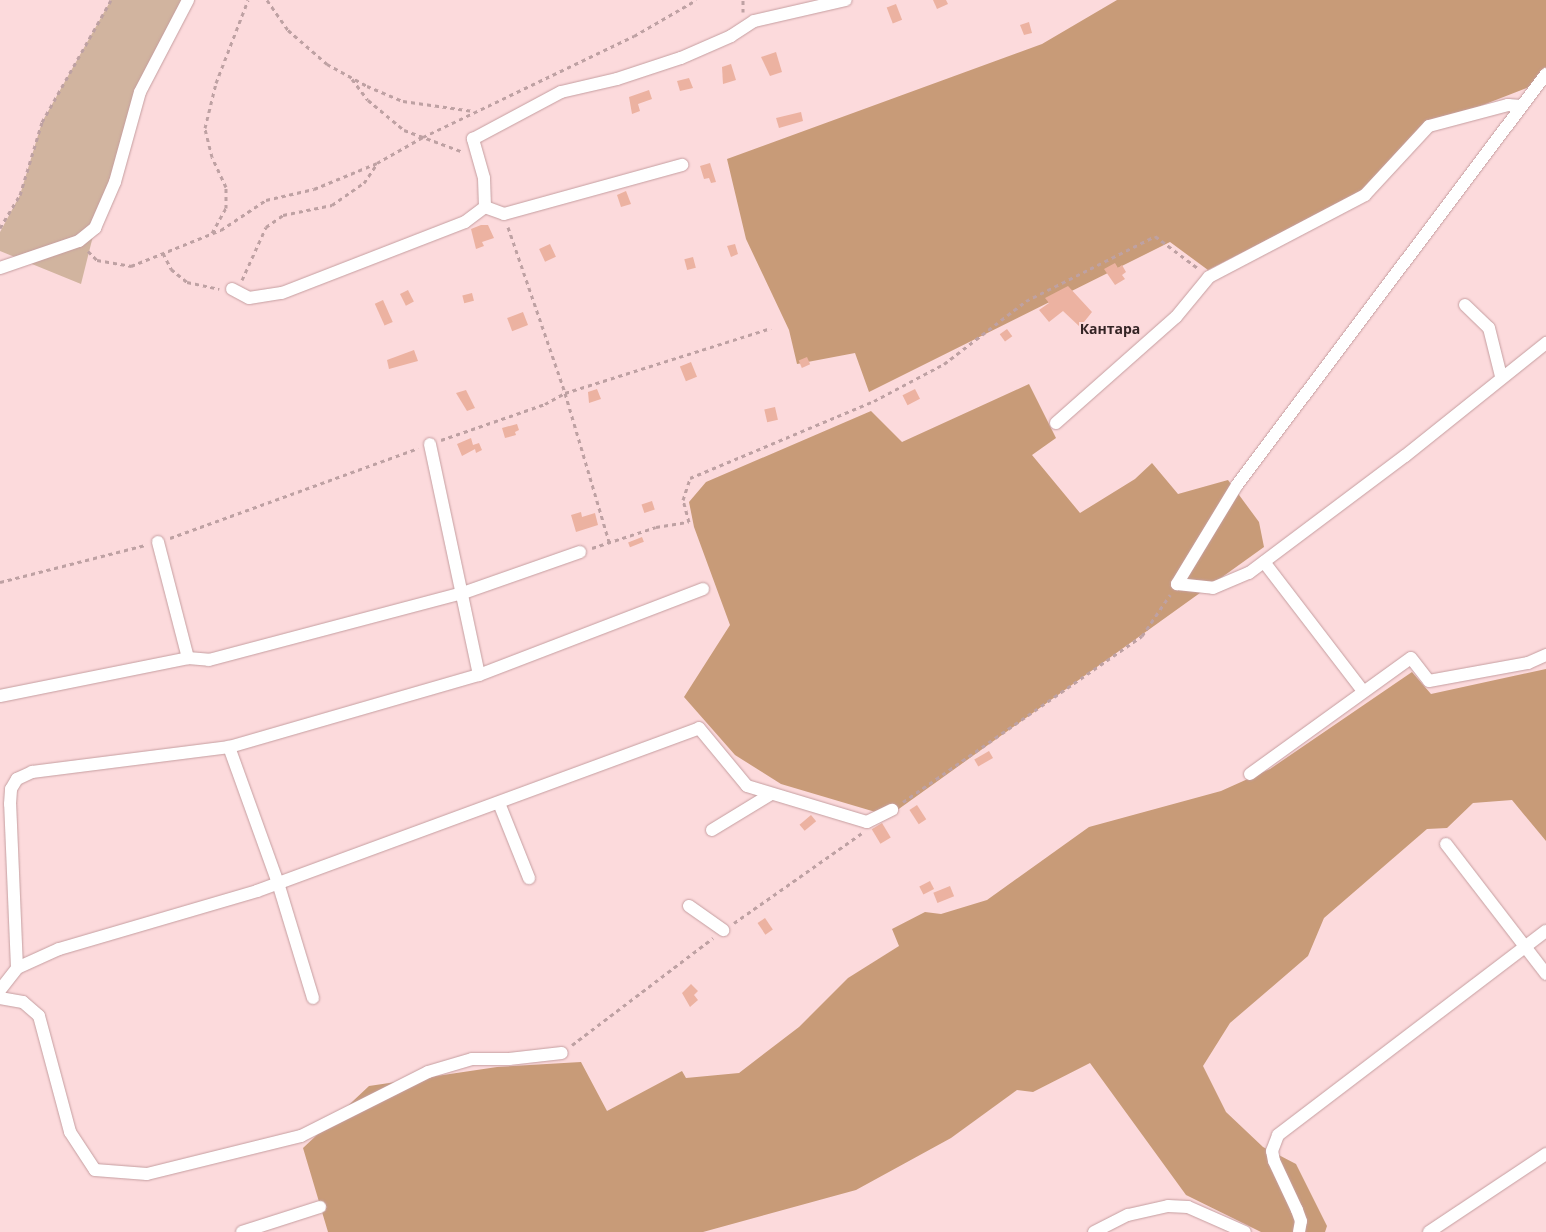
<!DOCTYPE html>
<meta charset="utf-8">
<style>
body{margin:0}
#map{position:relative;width:1546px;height:1232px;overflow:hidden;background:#fcdadc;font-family:"Open Sans",sans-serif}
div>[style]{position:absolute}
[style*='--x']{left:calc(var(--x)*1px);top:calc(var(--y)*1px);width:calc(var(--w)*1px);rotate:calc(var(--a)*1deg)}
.green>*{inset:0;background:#d1b49f}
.forest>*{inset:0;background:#c89b78}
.building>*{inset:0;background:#ecb2a1;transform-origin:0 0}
.path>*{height:3px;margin-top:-1.5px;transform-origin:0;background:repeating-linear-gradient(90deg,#bea1a3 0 4px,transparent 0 8px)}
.roads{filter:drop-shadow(0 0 1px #c59ea0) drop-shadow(0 0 1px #c59ea0)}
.minor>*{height:12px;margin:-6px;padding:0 6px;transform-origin:6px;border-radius:6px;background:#fff}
span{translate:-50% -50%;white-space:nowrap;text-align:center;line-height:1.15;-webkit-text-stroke:4px #fcdadc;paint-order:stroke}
.neighbourhood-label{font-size:14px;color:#342425;font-weight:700}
</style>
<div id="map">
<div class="green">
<i style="clip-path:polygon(111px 0,188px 0,140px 92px,95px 228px,81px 284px,0 251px,0 232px,20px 195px,42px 122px)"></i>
</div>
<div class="forest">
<i style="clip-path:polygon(1117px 0,1546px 0,1546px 68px,1532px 86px,1429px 126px,1357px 194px,1208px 270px,1170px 242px,869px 392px,855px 353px,797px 364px,789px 330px,746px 239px,727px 159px,1042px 44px)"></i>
<i style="clip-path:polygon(1029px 384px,1056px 438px,1032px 455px,1080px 513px,1135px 479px,1152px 463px,1178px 494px,1228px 480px,1259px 522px,1264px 547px,889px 816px,781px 784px,735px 755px,684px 697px,730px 625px,694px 527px,689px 502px,706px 482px,871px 411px,902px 442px)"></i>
<i style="clip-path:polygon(1546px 669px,1546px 841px,1512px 800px,1473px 803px,1447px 828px,1427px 829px,1324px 918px,1308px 956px,1230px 1023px,1203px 1066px,1226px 1112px,1263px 1147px,1296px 1164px,1327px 1226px,1325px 1232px,1261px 1232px,1186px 1195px,1090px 1063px,1033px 1092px,1017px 1090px,951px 1138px,856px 1190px,703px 1232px,328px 1232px,303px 1148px,369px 1086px,497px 1067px,581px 1062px,607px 1111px,682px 1071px,686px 1078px,739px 1073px,799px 1027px,848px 978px,899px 946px,892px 929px,925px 912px,941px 914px,987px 900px,1089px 827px,1221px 791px,1270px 769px,1412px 672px,1431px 694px)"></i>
</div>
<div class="building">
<i style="clip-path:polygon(933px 0,946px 0,948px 4px,937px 9px)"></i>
<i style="left:896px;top:4px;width:17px;height:10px;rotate:69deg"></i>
<i style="clip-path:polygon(1029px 22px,1032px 33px,1024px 35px,1020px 25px)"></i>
<i style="clip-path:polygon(776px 52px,782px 72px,770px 76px,761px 57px)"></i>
<i style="clip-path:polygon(731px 64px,736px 80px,723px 84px,722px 67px)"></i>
<i style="clip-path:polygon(689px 78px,693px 88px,680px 91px,677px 81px)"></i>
<i style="clip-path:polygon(649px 90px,652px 99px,638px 104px,640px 111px,632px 114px,629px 97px)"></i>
<i style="clip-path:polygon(801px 112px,803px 121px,779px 128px,776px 118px)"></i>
<i style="clip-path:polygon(710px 163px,716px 182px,711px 183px,709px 178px,704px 179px,700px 166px)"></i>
<i style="clip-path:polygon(626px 191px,631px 204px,621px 207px,617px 195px)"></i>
<i style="clip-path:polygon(481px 225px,488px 225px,494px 238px,482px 242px,484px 246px,476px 249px,471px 229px)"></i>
<i style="left:550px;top:244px;width:14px;height:12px;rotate:65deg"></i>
<i style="clip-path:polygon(735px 244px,738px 254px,731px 257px,727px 246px)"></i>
<i style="left:693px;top:257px;width:11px;height:9px;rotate:75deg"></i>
<i style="clip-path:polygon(1115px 263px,1118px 268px,1122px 265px,1126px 272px,1122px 275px,1125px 279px,1115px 285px,1104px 269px)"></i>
<i style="clip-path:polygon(1068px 286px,1092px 312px,1080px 327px,1063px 311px,1049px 322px,1039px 310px,1049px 303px,1045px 298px)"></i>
<i style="left:408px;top:290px;width:13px;height:9px;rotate:63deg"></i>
<i style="left:472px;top:293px;width:8px;height:10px;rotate:76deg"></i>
<i style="left:383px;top:300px;width:24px;height:9px;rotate:66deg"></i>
<i style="left:523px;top:312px;width:14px;height:17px;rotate:69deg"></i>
<i style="left:1007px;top:329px;width:9px;height:9px;rotate:54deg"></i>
<i style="clip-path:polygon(414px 350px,418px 361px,389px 369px,387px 360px)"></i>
<i style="left:807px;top:357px;width:8px;height:9px;rotate:67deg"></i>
<i style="left:691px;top:362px;width:16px;height:12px;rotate:68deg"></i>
<i style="clip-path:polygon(597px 389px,601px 399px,589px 403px,588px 392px)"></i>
<i style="left:915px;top:389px;width:11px;height:14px;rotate:63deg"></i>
<i style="clip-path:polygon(466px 390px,475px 408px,467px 411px,456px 393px)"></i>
<i style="left:775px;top:407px;width:13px;height:11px;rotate:77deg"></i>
<i style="clip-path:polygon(517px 424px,519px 430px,515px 432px,516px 435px,505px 438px,502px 428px)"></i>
<i style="clip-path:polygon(471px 438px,473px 445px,479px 443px,482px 450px,476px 453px,475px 449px,462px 456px,457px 444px)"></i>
<i style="left:652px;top:501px;width:9px;height:11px;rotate:72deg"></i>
<i style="clip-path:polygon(581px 512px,582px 517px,595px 513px,598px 525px,576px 532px,571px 515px)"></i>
<i style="left:642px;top:537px;width:5px;height:15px;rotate:68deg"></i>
<i style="left:989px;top:751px;width:8px;height:17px;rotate:60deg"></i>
<i style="left:917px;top:805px;width:17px;height:9px;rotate:57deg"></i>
<i style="left:811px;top:815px;width:8px;height:15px;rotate:50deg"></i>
<i style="left:882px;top:823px;width:17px;height:12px;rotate:59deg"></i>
<i style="left:930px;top:881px;width:9px;height:12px;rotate:63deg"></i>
<i style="left:950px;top:886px;width:11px;height:18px;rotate:68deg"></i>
<i style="left:765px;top:918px;width:14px;height:9px;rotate:56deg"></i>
<i style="clip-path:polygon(691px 984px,698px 991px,694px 995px,698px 1000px,690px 1007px,682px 993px)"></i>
</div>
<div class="path">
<i style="--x:267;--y:0;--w:37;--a:55"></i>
<i style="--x:288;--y:30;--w:52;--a:41.1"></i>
<i style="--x:327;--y:64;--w:46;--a:28.8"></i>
<i style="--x:367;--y:86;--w:39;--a:23"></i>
<i style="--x:403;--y:101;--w:71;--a:8.1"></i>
<i style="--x:743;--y:12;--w:12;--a:-90"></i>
<i style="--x:352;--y:79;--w:26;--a:53"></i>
<i style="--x:368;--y:100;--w:47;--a:39.8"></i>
<i style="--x:404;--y:130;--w:63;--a:20.4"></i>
<i style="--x:508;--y:227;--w:176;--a:71"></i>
<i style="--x:565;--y:393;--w:155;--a:73.5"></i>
<i style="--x:0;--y:228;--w:39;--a:-59"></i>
<i style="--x:20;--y:195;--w:76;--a:-73.2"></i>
<i style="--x:42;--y:122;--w:140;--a:-60.5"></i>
<i style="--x:212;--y:233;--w:29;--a:-61"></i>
<i style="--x:226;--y:208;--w:21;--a:-90"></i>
<i style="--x:226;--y:187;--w:33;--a:-115"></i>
<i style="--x:212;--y:157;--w:30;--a:-104"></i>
<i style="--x:205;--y:128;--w:46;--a:-76.3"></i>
<i style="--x:216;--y:83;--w:89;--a:-68.9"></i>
<i style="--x:88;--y:251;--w:13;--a:45"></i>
<i style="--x:97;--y:260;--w:35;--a:10"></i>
<i style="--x:131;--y:266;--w:97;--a:-21.8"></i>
<i style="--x:221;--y:230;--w:54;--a:-33.7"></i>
<i style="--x:266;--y:200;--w:49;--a:-12.9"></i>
<i style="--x:314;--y:189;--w:68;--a:-22.4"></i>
<i style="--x:377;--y:163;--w:53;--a:-29.5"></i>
<i style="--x:423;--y:137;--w:234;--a:-25.6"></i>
<i style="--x:634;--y:36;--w:72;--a:-30.1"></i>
<i style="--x:163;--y:253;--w:18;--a:63"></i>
<i style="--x:171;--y:269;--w:21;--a:39"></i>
<i style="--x:187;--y:282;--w:33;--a:12"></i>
<i style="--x:242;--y:280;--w:58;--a:-65.6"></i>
<i style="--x:266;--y:227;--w:21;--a:-35"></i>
<i style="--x:283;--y:215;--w:50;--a:-11.5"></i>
<i style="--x:332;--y:205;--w:39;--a:-35"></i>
<i style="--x:364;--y:183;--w:23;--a:-56"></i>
<i style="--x:441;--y:440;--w:110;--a:-19.1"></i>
<i style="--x:545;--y:404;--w:23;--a:-29"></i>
<i style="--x:565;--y:393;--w:216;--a:-17.5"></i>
<i style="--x:170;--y:538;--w:264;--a:-19.9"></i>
<i style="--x:592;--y:548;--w:67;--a:-18.2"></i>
<i style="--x:656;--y:527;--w:33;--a:-9"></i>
<i style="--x:689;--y:522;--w:23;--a:-105"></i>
<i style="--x:683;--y:500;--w:23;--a:-72"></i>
<i style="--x:690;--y:478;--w:199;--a:-22.7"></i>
<i style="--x:874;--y:401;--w:79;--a:-27.9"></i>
<i style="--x:944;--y:364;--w:103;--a:-37.5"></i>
<i style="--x:1026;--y:301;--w:144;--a:-26.7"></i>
<i style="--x:1155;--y:236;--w:55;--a:36.9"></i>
<i style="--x:0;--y:582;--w:150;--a:-14.3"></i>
<i style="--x:903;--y:802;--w:291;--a:-34.8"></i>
<i style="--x:1142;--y:636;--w:50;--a:-55.7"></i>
<i style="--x:734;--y:923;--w:156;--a:-35.1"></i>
<i style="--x:572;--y:1045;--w:177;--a:-37.2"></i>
</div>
<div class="roads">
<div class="minor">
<i style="--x:1546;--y:74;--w:514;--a:126.94"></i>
<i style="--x:1237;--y:485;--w:116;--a:121.2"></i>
<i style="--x:1177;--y:584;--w:36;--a:6"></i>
<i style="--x:1213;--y:588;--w:39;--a:-23"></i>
<i style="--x:1249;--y:573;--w:195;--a:-36.9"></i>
<i style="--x:1405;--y:456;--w:181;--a:-38.7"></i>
<i style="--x:485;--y:207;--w:20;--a:20"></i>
<i style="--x:504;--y:214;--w:185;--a:-15.4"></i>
<i style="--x:0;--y:268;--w:83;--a:-18.9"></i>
<i style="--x:79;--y:241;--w:21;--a:-39"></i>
<i style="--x:95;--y:228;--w:50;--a:-66.5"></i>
<i style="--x:115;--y:182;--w:93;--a:-74.5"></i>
<i style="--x:140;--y:92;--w:104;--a:-62.4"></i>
<i style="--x:232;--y:289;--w:19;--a:28"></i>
<i style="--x:249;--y:298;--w:33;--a:-9"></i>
<i style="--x:282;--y:293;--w:196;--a:-21.2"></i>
<i style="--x:465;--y:222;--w:25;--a:-37"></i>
<i style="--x:485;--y:207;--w:29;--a:-92"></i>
<i style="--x:484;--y:178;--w:41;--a:-105.8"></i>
<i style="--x:473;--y:139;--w:100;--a:-28.1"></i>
<i style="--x:561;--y:92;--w:57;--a:-13.1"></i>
<i style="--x:617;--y:79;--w:67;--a:-18.2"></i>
<i style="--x:681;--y:58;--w:55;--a:-23.7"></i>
<i style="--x:731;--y:36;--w:27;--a:-33"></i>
<i style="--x:754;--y:21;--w:94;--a:-12.9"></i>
<i style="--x:1465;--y:305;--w:33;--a:44"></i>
<i style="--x:1489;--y:328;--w:49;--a:76"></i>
<i style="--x:1056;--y:423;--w:160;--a:-41.5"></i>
<i style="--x:1176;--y:317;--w:52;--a:-50.5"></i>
<i style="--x:1209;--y:277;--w:176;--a:-27.7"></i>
<i style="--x:1365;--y:195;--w:94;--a:-47.2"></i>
<i style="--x:1429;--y:126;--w:82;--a:-14.9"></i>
<i style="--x:1508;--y:105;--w:13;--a:4"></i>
<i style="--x:158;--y:542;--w:120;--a:75.5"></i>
<i style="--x:1264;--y:562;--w:163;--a:52.5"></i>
<i style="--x:479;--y:675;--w:240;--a:-21"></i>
<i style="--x:0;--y:696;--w:192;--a:-11.4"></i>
<i style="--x:188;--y:658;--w:21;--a:5"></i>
<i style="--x:209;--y:660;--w:263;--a:-14.8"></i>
<i style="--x:463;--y:593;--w:124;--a:-19.3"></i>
<i style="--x:1250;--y:774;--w:198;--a:-35.8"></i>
<i style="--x:1411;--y:658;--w:29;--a:52"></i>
<i style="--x:1429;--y:681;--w:101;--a:-10.3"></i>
<i style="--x:1528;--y:663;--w:20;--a:-24"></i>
<i style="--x:499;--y:803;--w:81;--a:68.2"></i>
<i style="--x:712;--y:830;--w:69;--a:-31.4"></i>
<i style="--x:1446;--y:844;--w:164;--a:52.4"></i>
<i style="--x:689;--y:906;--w:42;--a:35.2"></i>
<i style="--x:17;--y:968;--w:164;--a:-92.4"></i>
<i style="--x:10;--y:804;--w:15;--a:-86"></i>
<i style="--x:11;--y:789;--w:12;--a:-59"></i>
<i style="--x:17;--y:779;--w:17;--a:-25"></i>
<i style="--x:32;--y:772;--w:199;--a:-7.2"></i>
<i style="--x:0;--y:990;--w:28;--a:-52"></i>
<i style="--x:17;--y:968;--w:46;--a:-24.3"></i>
<i style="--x:59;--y:949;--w:206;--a:-16.3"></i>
<i style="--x:257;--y:891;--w:471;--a:-20.2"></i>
<i style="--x:699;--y:728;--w:75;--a:50.4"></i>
<i style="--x:747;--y:786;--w:125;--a:16.7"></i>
<i style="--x:867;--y:822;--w:28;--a:-26"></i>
<i style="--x:0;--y:998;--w:23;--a:10"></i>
<i style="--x:23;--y:1002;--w:21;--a:41"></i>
<i style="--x:39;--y:1016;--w:120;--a:75"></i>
<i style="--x:70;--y:1132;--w:45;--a:56.7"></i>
<i style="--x:95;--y:1170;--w:52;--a:4.4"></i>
<i style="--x:147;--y:1174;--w:159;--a:-13.9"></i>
<i style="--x:301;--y:1136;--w:142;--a:-26.7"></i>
<i style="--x:428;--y:1072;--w:46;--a:-16.5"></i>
<i style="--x:472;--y:1059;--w:37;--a:0"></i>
<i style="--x:509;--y:1059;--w:53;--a:-6.5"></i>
<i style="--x:313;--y:998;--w:120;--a:-106.9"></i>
<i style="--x:278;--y:883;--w:145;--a:-109.8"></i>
<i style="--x:229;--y:747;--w:260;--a:-16.1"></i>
<i style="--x:479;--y:675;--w:236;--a:-102"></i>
<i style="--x:242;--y:1232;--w:82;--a:-17.8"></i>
<i style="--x:1094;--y:1232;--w:38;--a:-27"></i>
<i style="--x:1128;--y:1215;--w:41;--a:-12.7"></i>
<i style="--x:1168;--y:1206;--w:20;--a:3"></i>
<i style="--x:1188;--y:1207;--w:62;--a:23.7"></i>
<i style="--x:1299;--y:1232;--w:11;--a:-80"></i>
<i style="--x:1301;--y:1221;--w:12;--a:-110"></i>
<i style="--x:1297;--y:1210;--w:54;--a:-115.1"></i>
<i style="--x:1274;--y:1161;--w:10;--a:-101"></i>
<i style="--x:1272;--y:1151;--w:17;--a:-69"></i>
<i style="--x:1278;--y:1135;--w:337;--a:-37.3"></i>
<i style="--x:1429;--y:1232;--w:141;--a:-33.7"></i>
</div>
</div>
<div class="neighbourhood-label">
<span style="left:1110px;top:329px">Кантара</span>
</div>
</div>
